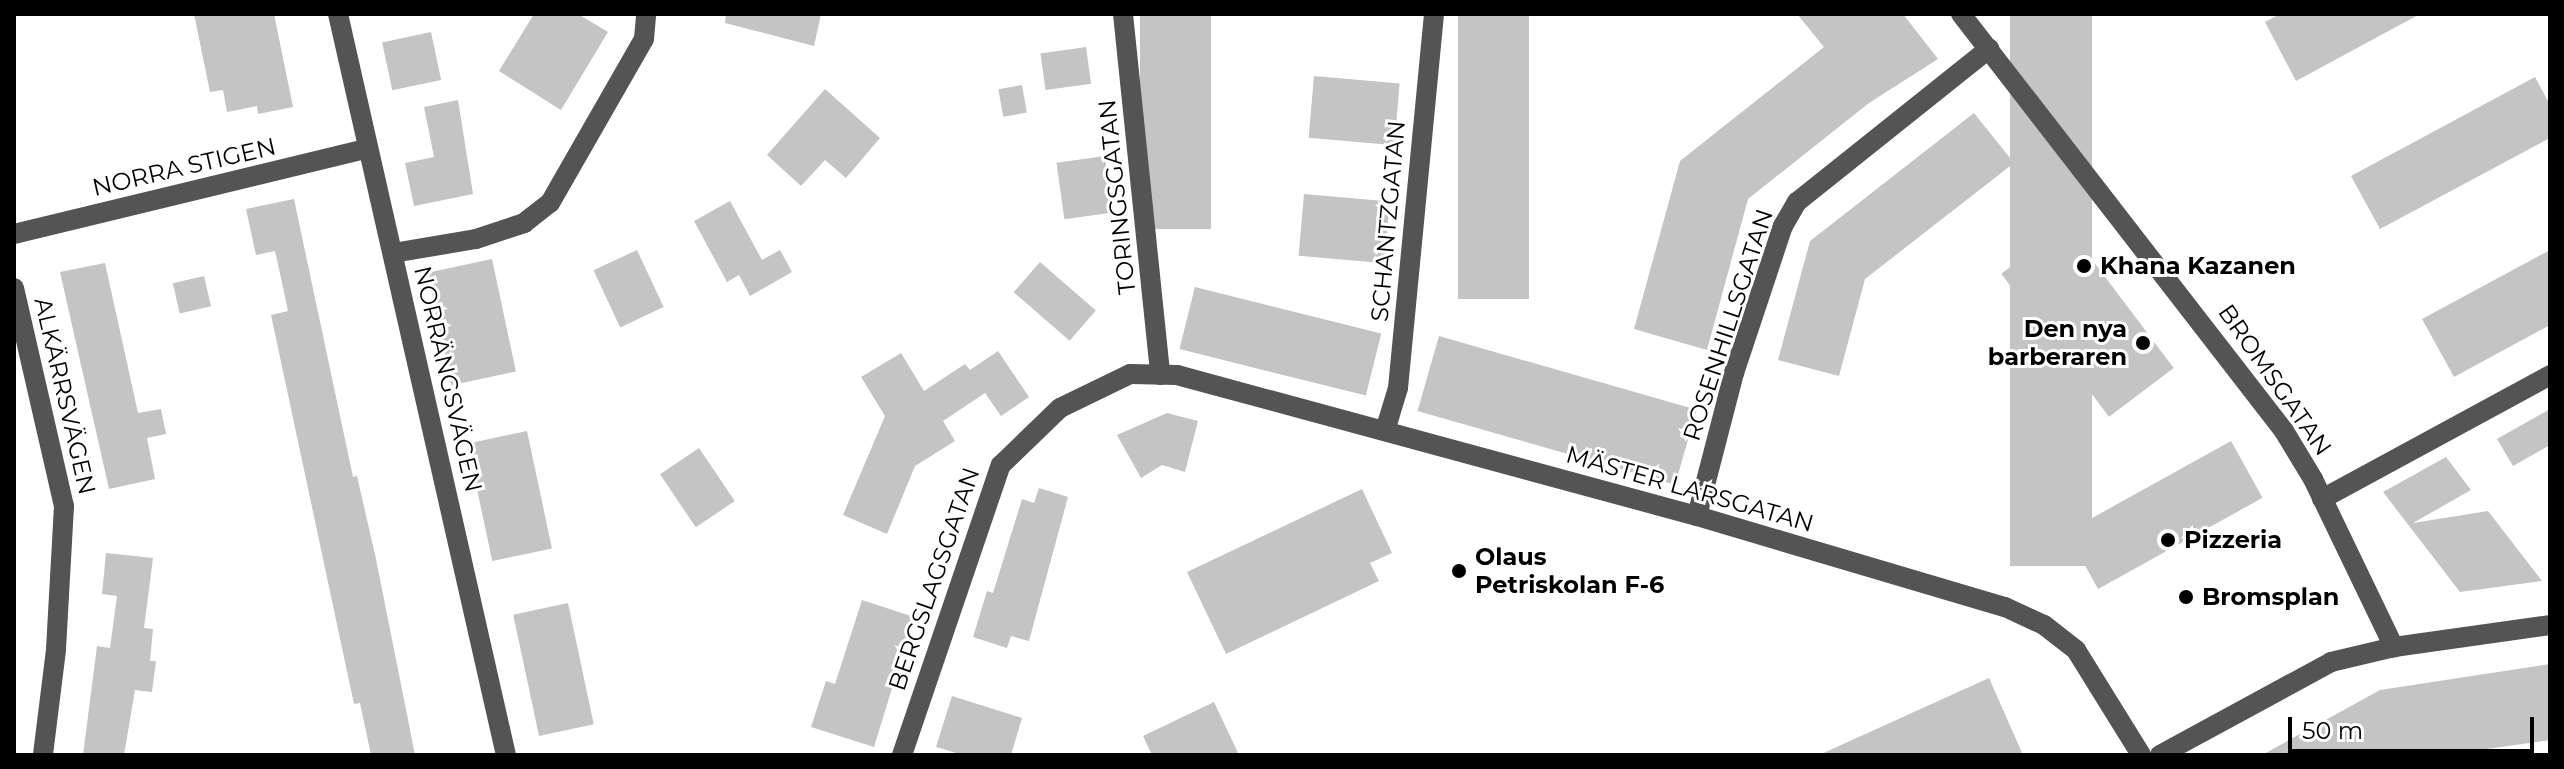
<!DOCTYPE html>
<meta charset="utf-8">
<style>
body{margin:0}
#map{position:relative;width:2564px;height:769px;overflow:hidden;background:#fff;font-family:Montserrat,sans-serif}
div>[style]{position:absolute}
[style*='--x']{left:calc(var(--x)*1px);top:calc(var(--y)*1px);width:calc(var(--w)*1px);rotate:calc(var(--a)*1deg)}
.building>*{inset:0;background:#c4c4c4;transform-origin:0 0}
.minor>*{height:20px;margin:-10px;padding:0 10px;transform-origin:10px;border-radius:10px;background:#545454}
.dots>*{width:22px;height:22px;translate:-50% -50%;box-sizing:border-box;border:4px solid #fff;border-radius:50%}
span{translate:-50% -50%;white-space:nowrap;text-align:center;line-height:1.15;-webkit-text-stroke:6px #fff;paint-order:stroke}
.street-label{font-size:24px;color:#000}
.poi-label{font-size:24px;color:#000;font-weight:700}
.left{translate:0 -50%;text-align:left}
.right{translate:-100% -50%;text-align:right}
.frame{position:absolute;inset:0;border:16px solid #000;pointer-events:none}
.scale{position:absolute;left:2288px;top:717px;width:246px;height:36px;box-sizing:border-box;border:4px solid #000;border-top:0;padding-left:10px;font-size:24px;line-height:28px;white-space:nowrap;color:#000;-webkit-text-stroke:6px #fff;paint-order:stroke}
</style>
<div id="map">
<div class="building">
<i style="clip-path:polygon(194px 14px,274px 14px,293px 107px,258px 114px,257px 106px,227px 112px,223px 90px,210px 92px)"></i>
<i style="clip-path:polygon(534px 14px,578px 14px,608px 32px,561px 110px,499px 71px)"></i>
<i style="clip-path:polygon(726px 14px,821px 14px,814px 46px,725px 23px)"></i>
<i style="left:1140px;top:14px;width:71px;height:215px"></i>
<i style="left:1458px;top:14px;width:71px;height:285px"></i>
<i style="clip-path:polygon(1797px 14px,1903px 14px,1938px 59px,1869px 103px,1748px 199px,1707px 350px,1634px 329px,1680px 161px,1824px 47px)"></i>
<i style="left:2010px;top:14px;width:82px;height:552px"></i>
<i style="clip-path:polygon(2280px 14px,2420px 14px,2296px 81px,2265px 22px)"></i>
<i style="left:431px;top:32px;width:49px;height:50px;rotate:78deg"></i>
<i style="left:1086px;top:47px;width:37px;height:46px;rotate:82deg"></i>
<i style="left:1314px;top:76px;width:86px;height:62px;rotate:5deg"></i>
<i style="clip-path:polygon(2535px 77px,2550px 105px,2550px 138px,2380px 229px,2351px 176px)"></i>
<i style="left:1022px;top:85px;width:28px;height:24px;rotate:80deg"></i>
<i style="clip-path:polygon(825px 89px,880px 138px,846px 178px,825px 160px,801px 186px,767px 155px)"></i>
<i style="clip-path:polygon(458px 100px,473px 194px,414px 206px,405px 163px,434px 157px,424px 107px)"></i>
<i style="clip-path:polygon(1974px 113px,2014px 163px,1865px 279px,1839px 376px,1778px 360px,1810px 241px)"></i>
<i style="left:1105px;top:156px;width:57px;height:49px;rotate:82deg"></i>
<i style="left:1304px;top:194px;width:86px;height:62px;rotate:5deg"></i>
<i style="clip-path:polygon(294px 199px,353px 477px,357px 476px,376px 559px,415px 755px,371px 755px,360px 703px,354px 704px,271px 315px,288px 311px,281px 278px,275px 251px,256px 255px,246px 209px)"></i>
<i style="clip-path:polygon(730px 201px,762px 260px,780px 250px,792px 272px,750px 296px,739px 275px,727px 282px,694px 221px)"></i>
<i style="left:2066px;top:225px;width:179px;height:81px;rotate:53deg"></i>
<i style="left:637px;top:250px;width:63px;height:48px;rotate:65deg"></i>
<i style="clip-path:polygon(2550px 250px,2550px 325px,2454px 377px,2422px 319px)"></i>
<i style="left:492px;top:259px;width:115px;height:66px;rotate:78deg"></i>
<i style="left:1040px;top:262px;width:74px;height:40px;rotate:41deg"></i>
<i style="clip-path:polygon(105px 263px,138px 413px,161px 409px,166px 434px,147px 438px,155px 479px,109px 489px,60px 272px)"></i>
<i style="left:204px;top:276px;width:31px;height:32px;rotate:77deg"></i>
<i style="left:1195px;top:287px;width:192px;height:64px;rotate:14deg"></i>
<i style="left:1439px;top:336px;width:268px;height:78px;rotate:16deg"></i>
<i style="clip-path:polygon(998px 351px,1029px 397px,1001px 416px,985px 393px,943px 421px,955px 441px,915px 466px,887px 534px,843px 515px,885px 416px,861px 377px,901px 353px,924px 391px,965px 364px,970px 370px)"></i>
<i style="clip-path:polygon(2550px 409px,2550px 445px,2513px 466px,2497px 439px)"></i>
<i style="clip-path:polygon(1167px 413px,1198px 421px,1185px 472px,1162px 465px,1141px 478px,1117px 435px)"></i>
<i style="left:527px;top:431px;width:120px;height:61px;rotate:78deg"></i>
<i style="left:2231px;top:441px;width:65px;height:188px;rotate:61deg"></i>
<i style="left:699px;top:448px;width:64px;height:47px;rotate:56deg"></i>
<i style="clip-path:polygon(2446px 457px,2471px 490px,2413px 523px,2488px 511px,2542px 581px,2460px 592px,2383px 492px)"></i>
<i style="clip-path:polygon(1039px 488px,1068px 497px,1029px 641px,1011px 636px,1007px 648px,973px 637px,987px 591px,993px 593px,1022px 499px,1034px 503px)"></i>
<i style="clip-path:polygon(1362px 489px,1392px 553px,1370px 563px,1379px 581px,1226px 654px,1187px 572px)"></i>
<i style="clip-path:polygon(106px 553px,153px 558px,144px 628px,153px 629px,150px 661px,156px 661px,152px 692px,135px 690px,124px 755px,83px 755px,97px 646px,110px 648px,117px 596px,102px 594px)"></i>
<i style="clip-path:polygon(862px 600px,914px 617px,874px 747px,811px 727px,826px 681px,835px 684px)"></i>
<i style="left:568px;top:603px;width:124px;height:56px;rotate:78deg"></i>
<i style="clip-path:polygon(2550px 664px,2550px 740px,2445px 755px,2262px 755px,2380px 690px)"></i>
<i style="clip-path:polygon(1989px 678px,2023px 755px,1819px 755px)"></i>
<i style="clip-path:polygon(952px 696px,1022px 718px,1011px 755px,963px 755px,936px 747px)"></i>
<i style="clip-path:polygon(1214px 702px,1239px 755px,1152px 755px,1143px 736px)"></i>
</div>
<div class="minor">
<i style="--x:338;--y:14;--w:760;--a:77.23"></i>
<i style="--x:1123;--y:14;--w:363;--a:84.1"></i>
<i style="--x:1961;--y:14;--w:527;--a:52.24"></i>
<i style="--x:2284;--y:431;--w:56;--a:58.9"></i>
<i style="--x:2313;--y:479;--w:187;--a:64.3"></i>
<i style="--x:14;--y:234;--w:362;--a:-13.6"></i>
<i style="--x:393;--y:253;--w:84;--a:-9.6"></i>
<i style="--x:476;--y:239;--w:51;--a:-18.4"></i>
<i style="--x:524;--y:223;--w:33;--a:-38"></i>
<i style="--x:550;--y:203;--w:189;--a:-60.2"></i>
<i style="--x:644;--y:39;--w:25;--a:-85"></i>
<i style="--x:14;--y:288;--w:224;--a:77.1"></i>
<i style="--x:64;--y:506;--w:144;--a:93.2"></i>
<i style="--x:56;--y:650;--w:106;--a:97.1"></i>
<i style="--x:1385;--y:431;--w:45;--a:-73.2"></i>
<i style="--x:1398;--y:388;--w:376;--a:-84.5"></i>
<i style="--x:2322;--y:499;--w:260;--a:-28.5"></i>
<i style="--x:1697;--y:516;--w:148;--a:-75.5"></i>
<i style="--x:1734;--y:373;--w:155;--a:-71.6"></i>
<i style="--x:1783;--y:226;--w:28;--a:-60"></i>
<i style="--x:1797;--y:202;--w:246;--a:-38.6"></i>
<i style="--x:902;--y:755;--w:306;--a:-71.2"></i>
<i style="--x:1001;--y:465;--w:82;--a:-44"></i>
<i style="--x:1060;--y:408;--w:78;--a:-25.9"></i>
<i style="--x:1130;--y:374;--w:47;--a:1.2"></i>
<i style="--x:1177;--y:375;--w:539;--a:15.17"></i>
<i style="--x:1697;--y:516;--w:321;--a:16.5"></i>
<i style="--x:2005;--y:607;--w:43;--a:24.8"></i>
<i style="--x:2044;--y:625;--w:41;--a:38"></i>
<i style="--x:2076;--y:650;--w:123;--a:58.2"></i>
<i style="--x:2160;--y:755;--w:195;--a:-28.5"></i>
<i style="--x:2331;--y:662;--w:65;--a:-13.4"></i>
<i style="--x:2394;--y:647;--w:158;--a:-8"></i>
</div>
<div class="dots">
<i style="left:2084px;top:266px;background:#000"></i>
<i style="left:2143px;top:343px;background:#000"></i>
<i style="left:2168px;top:540px;background:#000"></i>
<i style="left:1459px;top:571px;background:#000"></i>
<i style="left:2186px;top:597px;background:#000"></i>
</div>
<div class="street-label">
<span style="left:184px;top:167px;rotate:-13deg">NORRA STIGEN</span>
<span style="left:1117px;top:197px;rotate:-96deg">TORINGSGATAN</span>
<span style="left:1388px;top:221px;rotate:-85deg">SCHANTZGATAN</span>
<span style="left:1728px;top:325px;rotate:-72deg">ROSENHILLSGATAN</span>
<span style="left:448px;top:379px;rotate:77deg">NORRÄNGSVÄGEN</span>
<span style="left:2275px;top:380px;rotate:55deg">BROMSGATAN</span>
<span style="left:65px;top:396px;rotate:77deg">ALKÄRRSVÄGEN</span>
<span style="left:1690px;top:489px;rotate:16deg">MÄSTER LARSGATAN</span>
<span style="left:934px;top:579px;rotate:-71deg">BERGSLAGSGATAN</span>
</div>
<div class="poi-label">
<span class="left" style="left:2100px;top:266px">Khana Kazanen</span>
<span class="right" style="left:2127px;top:343px">Den nya<br>barberaren</span>
<span class="left" style="left:2184px;top:540px">Pizzeria</span>
<span class="left" style="left:1475px;top:571px">Olaus<br>Petriskolan F-6</span>
<span class="left" style="left:2202px;top:597px">Bromsplan</span>
</div>
<div class="frame"></div>
<div class="scale">50 m</div>
</div>
